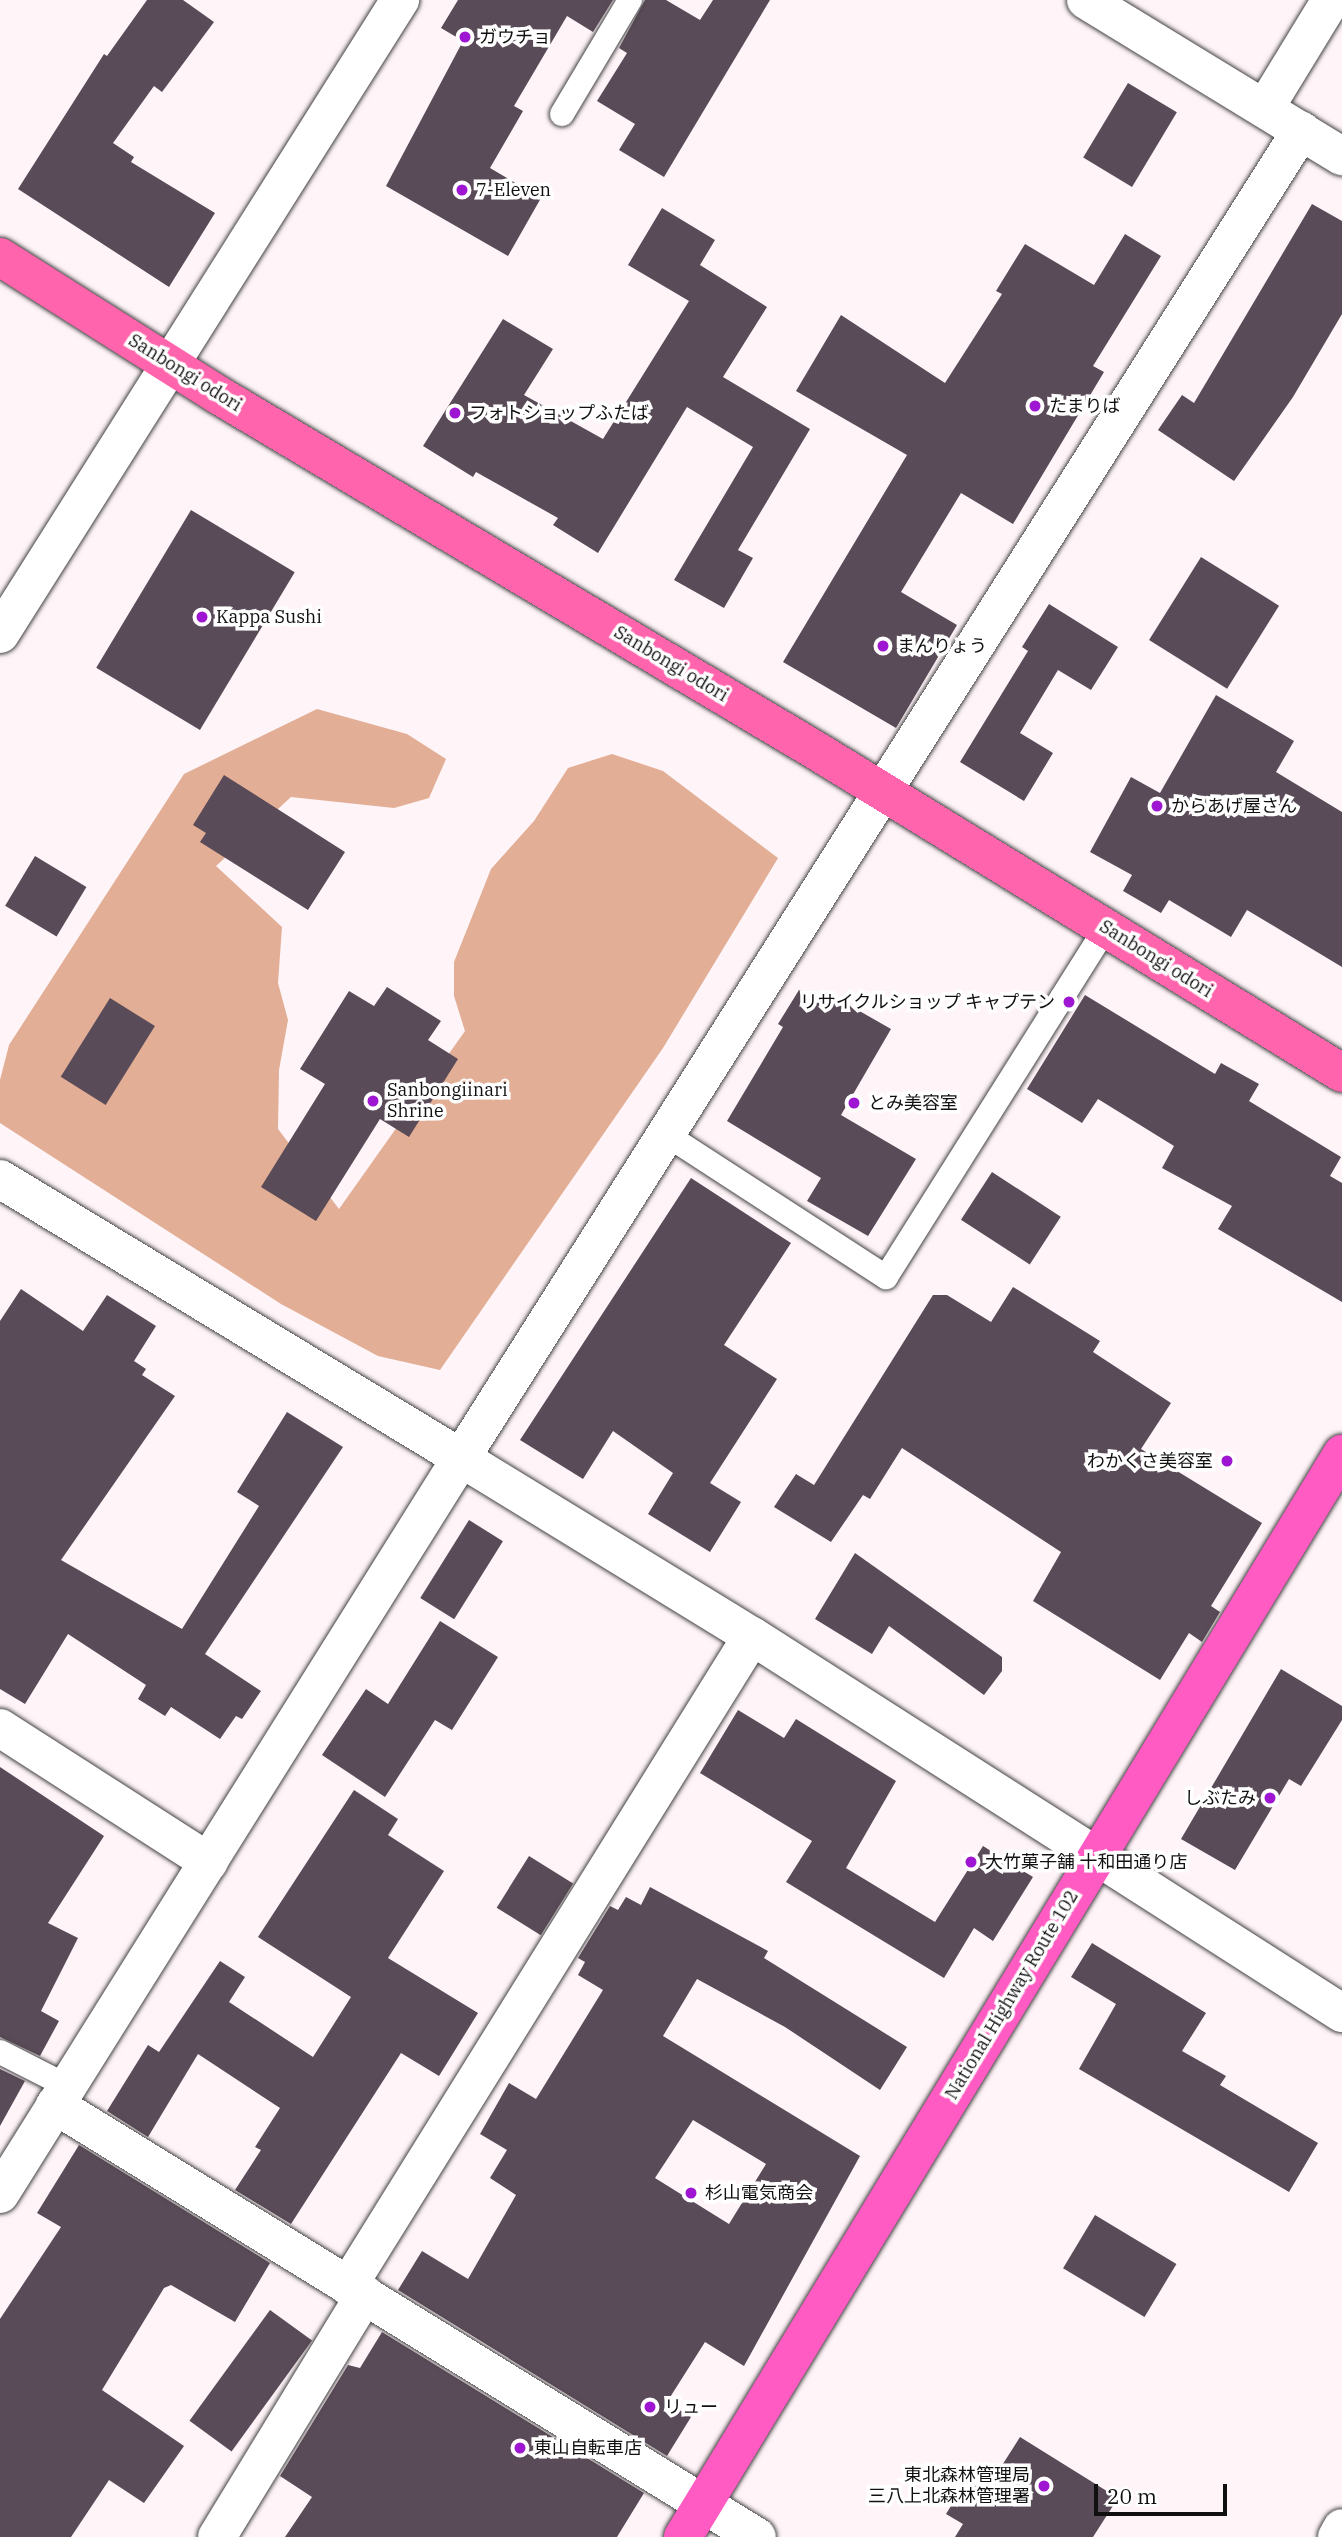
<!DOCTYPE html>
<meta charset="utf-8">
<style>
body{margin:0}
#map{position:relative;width:1342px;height:2537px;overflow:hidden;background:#fff4f8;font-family:"IBM Plex Serif","Noto Sans JP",serif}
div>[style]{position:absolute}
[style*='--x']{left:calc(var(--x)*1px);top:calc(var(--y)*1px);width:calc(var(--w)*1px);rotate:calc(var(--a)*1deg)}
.forest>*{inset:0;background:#e2ae95}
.building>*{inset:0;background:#5a4b58;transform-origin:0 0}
.roads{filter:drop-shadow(0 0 2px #434343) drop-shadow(0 0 2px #434343)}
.service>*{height:24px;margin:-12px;padding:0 12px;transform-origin:12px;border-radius:12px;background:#fff}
.minor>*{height:38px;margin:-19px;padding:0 19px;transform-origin:19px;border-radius:19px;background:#fff}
.tertiary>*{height:38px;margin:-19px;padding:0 19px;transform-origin:19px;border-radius:19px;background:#fff}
.primary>*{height:38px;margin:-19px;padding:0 19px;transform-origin:19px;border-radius:19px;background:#ff64ac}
.trunk>*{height:38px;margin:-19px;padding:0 19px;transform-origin:19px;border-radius:19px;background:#ff5bc2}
.dots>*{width:19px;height:19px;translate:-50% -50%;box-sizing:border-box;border:4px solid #fff;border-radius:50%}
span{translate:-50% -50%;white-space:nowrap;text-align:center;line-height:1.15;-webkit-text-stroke:7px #fff;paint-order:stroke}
.poi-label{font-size:18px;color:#101010}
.left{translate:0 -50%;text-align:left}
.right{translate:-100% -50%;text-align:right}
.street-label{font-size:18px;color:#101010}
.scale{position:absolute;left:1094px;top:2484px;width:133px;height:32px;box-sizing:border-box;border:4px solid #101010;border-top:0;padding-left:9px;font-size:21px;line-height:24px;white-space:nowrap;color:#101010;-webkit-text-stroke:5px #fff;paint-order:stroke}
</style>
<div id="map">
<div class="forest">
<i style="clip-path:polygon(317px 709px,407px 734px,446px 759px,429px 798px,394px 808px,291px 797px,216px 866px,282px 927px,278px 983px,288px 1020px,279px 1070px,278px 1129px,339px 1209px,465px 1031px,454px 996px,454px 962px,491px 869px,534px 821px,568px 768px,612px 754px,663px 771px,778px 858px,663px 1048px,440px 1370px,378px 1356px,281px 1304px,0 1123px,0 1080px,9px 1045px,184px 774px)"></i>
</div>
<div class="building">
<i style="clip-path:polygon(147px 0,183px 0,214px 22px,162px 92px,154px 86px,113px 143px,134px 157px,131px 162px,215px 213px,169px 287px,18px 189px,104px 54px,107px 56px)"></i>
<i style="clip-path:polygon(458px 0,613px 0,593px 32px,567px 16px,514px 106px,523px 111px,490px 168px,541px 198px,508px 256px,386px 186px,463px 41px,441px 28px)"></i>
<i style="clip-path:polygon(645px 0,666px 0,700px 20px,713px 0,770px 0,664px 177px,619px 150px,635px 124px,597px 101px,627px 53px,619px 48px)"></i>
<i style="left:1128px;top:83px;width:57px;height:87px;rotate:31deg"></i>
<i style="clip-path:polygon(1312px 204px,1342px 221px,1342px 314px,1293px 397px,1234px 481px,1158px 430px,1182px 395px,1194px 403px)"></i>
<i style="clip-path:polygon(662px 208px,715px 240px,700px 265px,767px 307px,723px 377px,810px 429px,738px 550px,753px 558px,724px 608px,674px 580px,753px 447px,687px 407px,598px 553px,553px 525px,558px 518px,476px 472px,473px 477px,423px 446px,503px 319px,553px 349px,524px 395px,603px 439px,689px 301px,628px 265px)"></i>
<i style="clip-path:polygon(1125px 234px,1161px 256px,1093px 366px,1104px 372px,1013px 524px,961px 493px,901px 592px,957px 625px,896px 728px,783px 662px,907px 455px,796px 391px,841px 315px,945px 383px,1002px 294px,996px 291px,1025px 244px,1094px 285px)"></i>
<i style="left:191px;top:510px;width:121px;height:184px;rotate:31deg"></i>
<i style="left:1201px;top:557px;width:92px;height:98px;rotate:32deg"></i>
<i style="clip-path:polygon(1049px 604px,1118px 647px,1091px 690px,1058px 670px,1020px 733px,1053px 753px,1024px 801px,960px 762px,1028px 651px,1022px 647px)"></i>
<i style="clip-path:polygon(1216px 695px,1294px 741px,1276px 772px,1342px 812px,1342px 967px,1247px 910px,1231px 937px,1169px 900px,1161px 913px,1123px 891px,1132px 875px,1090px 852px,1131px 777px,1160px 793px)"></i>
<i style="clip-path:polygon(224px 775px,345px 852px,308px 910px,200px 842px,206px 833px,193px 825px)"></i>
<i style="left:35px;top:856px;width:60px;height:58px;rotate:31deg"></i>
<i style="clip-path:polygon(387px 987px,441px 1021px,428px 1040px,458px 1059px,409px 1137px,380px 1119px,316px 1221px,261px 1187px,325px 1084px,300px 1069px,349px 991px,374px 1006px)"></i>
<i style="clip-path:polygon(799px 990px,828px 1008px,835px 997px,891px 1029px,841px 1115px,916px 1159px,868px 1236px,807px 1201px,821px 1178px,727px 1121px,783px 1027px,778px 1024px)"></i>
<i style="clip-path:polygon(1085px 995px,1215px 1074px,1221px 1063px,1259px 1084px,1249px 1101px,1341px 1157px,1330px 1176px,1342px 1183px,1342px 1302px,1218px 1229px,1232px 1206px,1162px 1168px,1174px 1146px,1098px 1099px,1082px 1123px,1027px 1089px)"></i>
<i style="left:110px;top:998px;width:53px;height:93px;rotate:32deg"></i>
<i style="left:992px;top:1172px;width:82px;height:57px;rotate:33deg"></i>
<i style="clip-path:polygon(691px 1178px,791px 1243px,724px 1345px,777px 1379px,710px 1483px,741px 1502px,710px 1552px,648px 1514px,673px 1473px,613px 1431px,583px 1479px,520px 1440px)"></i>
<i style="clip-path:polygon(1013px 1287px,1100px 1341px,1093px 1352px,1171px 1403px,1141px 1449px,1262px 1523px,1211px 1606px,1220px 1612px,1202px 1642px,1189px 1633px,1160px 1680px,1033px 1601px,1061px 1552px,902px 1448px,870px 1499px,863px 1495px,831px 1542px,774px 1507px,796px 1474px,814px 1485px,933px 1295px,947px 1295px,991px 1322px)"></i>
<i style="clip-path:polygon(21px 1289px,83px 1331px,107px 1295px,156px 1326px,134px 1361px,146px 1369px,142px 1375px,175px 1396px,61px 1560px,182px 1629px,259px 1506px,237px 1492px,287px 1412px,343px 1447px,205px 1654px,261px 1691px,242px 1719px,236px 1716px,220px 1739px,171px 1707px,165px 1716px,138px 1699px,146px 1685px,68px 1634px,25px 1704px,0 1689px,0 1321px)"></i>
<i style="left:469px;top:1520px;width:40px;height:92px;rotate:32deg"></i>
<i style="clip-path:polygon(855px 1553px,1002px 1657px,1002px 1671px,984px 1695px,889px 1626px,872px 1654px,815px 1619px)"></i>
<i style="clip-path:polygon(440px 1621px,498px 1657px,452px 1730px,435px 1720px,385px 1797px,322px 1755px,366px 1689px,388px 1704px)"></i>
<i style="clip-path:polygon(1281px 1669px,1342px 1706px,1342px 1720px,1301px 1786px,1289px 1779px,1235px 1870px,1181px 1839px)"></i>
<i style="clip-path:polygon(738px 1710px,784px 1738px,796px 1719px,896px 1781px,846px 1868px,935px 1922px,983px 1846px,1033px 1877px,993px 1941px,974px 1928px,944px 1978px,786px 1882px,812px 1841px,700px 1773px)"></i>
<i style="clip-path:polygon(0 1767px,104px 1836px,48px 1923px,78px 1938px,41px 2011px,59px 2021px,40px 2056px,0 2037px)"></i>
<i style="clip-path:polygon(354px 1790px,398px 1819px,388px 1835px,444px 1871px,388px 1958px,478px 2013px,439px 2076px,401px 2053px,291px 2224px,235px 2190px,261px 2150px,255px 2147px,280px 2108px,198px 2054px,148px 2137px,107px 2111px,148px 2045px,159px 2052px,220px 1961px,245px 1977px,229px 2002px,313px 2057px,351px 1997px,258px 1937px)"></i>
<i style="left:529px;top:1856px;width:52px;height:61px;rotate:32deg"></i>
<i style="clip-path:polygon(evenodd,650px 1887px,768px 1951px,764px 1958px,907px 2047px,880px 2090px,785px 2027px,697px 1979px,663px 2036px,860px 2156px,744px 2366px,705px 2342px,667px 2402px,691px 2417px,667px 2456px,398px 2290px,422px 2251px,468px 2279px,516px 2195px,490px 2178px,507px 2150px,480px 2134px,509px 2083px,536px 2099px,603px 1990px,578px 1975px,585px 1962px,578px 1958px,610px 1906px,618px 1910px,626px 1897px,641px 1905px,650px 1887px,693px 2120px,766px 2164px,729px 2224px,655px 2178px,693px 2120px)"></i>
<i style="clip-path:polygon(1092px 1943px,1206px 2013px,1182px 2051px,1226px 2076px,1220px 2085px,1318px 2143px,1289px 2192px,1079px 2069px,1116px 2004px,1071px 1977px)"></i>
<i style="clip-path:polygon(0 2069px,25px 2081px,0 2126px)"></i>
<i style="clip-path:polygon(79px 2145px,270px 2263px,235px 2322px,171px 2285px,164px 2288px,102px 2390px,184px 2446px,144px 2503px,109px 2480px,71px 2537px,0 2537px,0 2319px,61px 2227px,37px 2213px)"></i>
<i style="left:1095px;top:2215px;width:95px;height:62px;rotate:31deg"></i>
<i style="left:270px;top:2310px;width:52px;height:137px;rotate:36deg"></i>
<i style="clip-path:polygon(382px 2332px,644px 2493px,617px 2537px,285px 2537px,312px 2497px,280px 2476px,348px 2365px,360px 2368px)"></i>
<i style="clip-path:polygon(1020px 2437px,1118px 2498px,1093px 2537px,955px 2537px,963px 2524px,946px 2514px,967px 2480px,985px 2492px)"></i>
</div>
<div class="roads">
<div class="service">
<i style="--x:562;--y:114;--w:133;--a:-59.2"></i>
<i style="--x:667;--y:1135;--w:261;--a:33"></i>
<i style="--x:886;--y:1277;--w:413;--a:-57.8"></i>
<i style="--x:0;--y:2052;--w:75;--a:26.9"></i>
</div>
<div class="minor">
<i style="--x:1265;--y:108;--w:127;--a:-58.6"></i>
<i style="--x:0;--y:634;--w:750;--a:-57.75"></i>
<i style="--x:0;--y:1179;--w:539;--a:31.18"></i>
<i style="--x:461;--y:1458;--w:1571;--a:-57.67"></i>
<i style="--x:0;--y:1728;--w:248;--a:32.7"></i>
<i style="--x:55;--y:2105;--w:824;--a:31.61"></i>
<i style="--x:348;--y:2286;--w:765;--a:-58.14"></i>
<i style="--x:217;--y:2537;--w:284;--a:-58.6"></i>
<i style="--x:1337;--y:2537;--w:10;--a:-61"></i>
</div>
<div class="tertiary">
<i style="--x:1086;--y:0;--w:300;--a:31.4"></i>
<i style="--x:0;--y:2194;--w:868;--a:-57.94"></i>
<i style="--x:461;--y:1458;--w:341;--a:31.5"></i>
<i style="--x:752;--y:1636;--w:700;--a:32.58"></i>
</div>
<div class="primary">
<i style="--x:0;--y:257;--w:260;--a:32.3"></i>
<i style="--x:220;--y:396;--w:698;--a:30.75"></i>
<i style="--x:820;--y:753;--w:612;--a:31.51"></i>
</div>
<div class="trunk">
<i style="--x:683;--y:2537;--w:1268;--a:-58.68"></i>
</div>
</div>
<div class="dots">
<i style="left:465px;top:37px;background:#9f16d2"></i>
<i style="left:462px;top:190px;background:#9f16d2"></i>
<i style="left:1035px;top:406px;background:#9f16d2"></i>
<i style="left:455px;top:413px;background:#9f16d2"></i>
<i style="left:202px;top:617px;background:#9f16d2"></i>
<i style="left:883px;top:646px;background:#9f16d2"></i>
<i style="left:1157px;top:806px;background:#9f16d2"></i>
<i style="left:1069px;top:1002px;background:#9f16d2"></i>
<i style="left:373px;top:1101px;background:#9f16d2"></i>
<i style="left:854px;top:1103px;background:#9f16d2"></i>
<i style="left:1227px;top:1461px;background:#9f16d2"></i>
<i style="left:1270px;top:1798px;background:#9f16d2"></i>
<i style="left:971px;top:1862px;background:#9f16d2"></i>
<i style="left:691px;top:2193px;background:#9f16d2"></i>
<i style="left:650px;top:2407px;background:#9f16d2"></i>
<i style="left:520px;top:2448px;background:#9f16d2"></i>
<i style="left:1044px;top:2486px;background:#9f16d2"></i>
</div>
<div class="poi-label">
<span class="left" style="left:479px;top:37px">ガウチョ</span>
<span class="left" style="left:476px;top:190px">7-Eleven</span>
<span class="left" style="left:1049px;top:406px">たまりば</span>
<span class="left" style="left:469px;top:413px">フォトショップふたば</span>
<span class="left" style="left:216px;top:617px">Kappa Sushi</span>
<span class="left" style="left:897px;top:646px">まんりょう</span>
<span class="left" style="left:1171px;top:806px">からあげ屋さん</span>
<span class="right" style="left:1055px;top:1002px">リサイクルショップ キャプテン</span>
<span class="left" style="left:387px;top:1101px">Sanbongiinari<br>Shrine</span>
<span class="left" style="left:868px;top:1103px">とみ美容室</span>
<span class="right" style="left:1213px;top:1461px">わかくさ美容室</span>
<span class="right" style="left:1256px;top:1798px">しぶたみ</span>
<span class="left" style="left:985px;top:1862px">大竹菓子舗 十和田通り店</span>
<span class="left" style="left:705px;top:2193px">杉山電気商会</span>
<span class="left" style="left:664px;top:2407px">リュー</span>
<span class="left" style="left:534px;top:2448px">東山自転車店</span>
<span class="right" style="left:1030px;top:2486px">東北森林管理局<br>三八上北森林管理署</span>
</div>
<div class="street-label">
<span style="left:185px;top:373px;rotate:32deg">Sanbongi odori</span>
<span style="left:671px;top:664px;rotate:31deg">Sanbongi odori</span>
<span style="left:1156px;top:959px;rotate:32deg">Sanbongi odori</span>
<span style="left:1012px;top:1995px;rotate:-59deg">National Highway Route 102</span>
</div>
<div class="scale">20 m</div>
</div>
